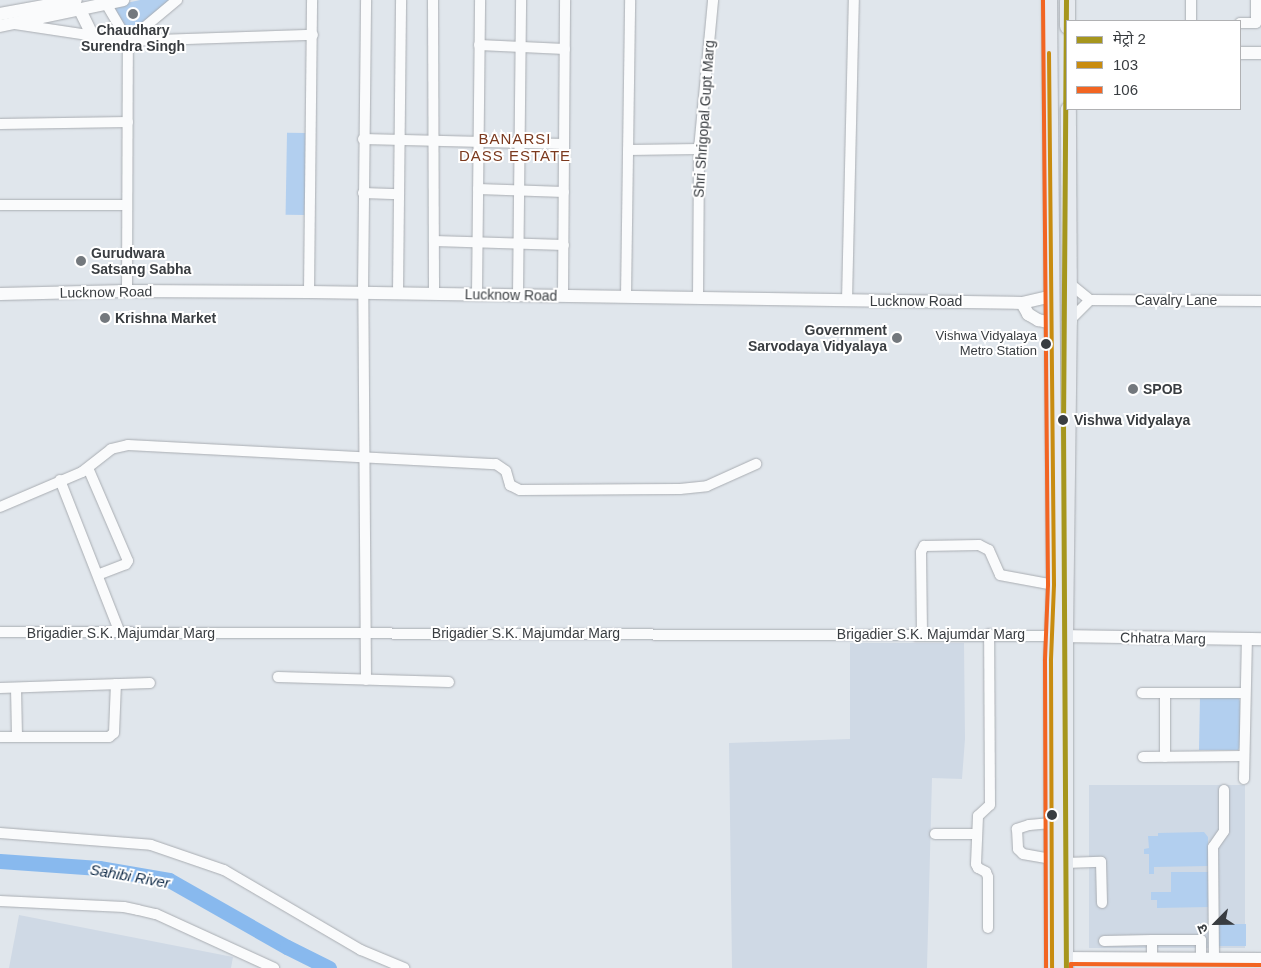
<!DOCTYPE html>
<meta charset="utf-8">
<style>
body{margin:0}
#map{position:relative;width:1261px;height:968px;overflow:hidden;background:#e0e6ec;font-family:Arial,"Noto Sans Devanagari",sans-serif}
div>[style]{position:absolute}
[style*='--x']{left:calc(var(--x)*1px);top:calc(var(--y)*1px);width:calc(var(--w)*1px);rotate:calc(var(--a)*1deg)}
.built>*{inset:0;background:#cfd9e5;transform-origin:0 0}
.green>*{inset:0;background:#b2cfef;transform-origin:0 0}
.river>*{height:15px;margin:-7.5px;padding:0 7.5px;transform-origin:7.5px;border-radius:7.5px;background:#88b9ee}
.roads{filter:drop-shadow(0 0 1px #a9adb2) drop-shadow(0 0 1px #a9adb2)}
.minor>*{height:10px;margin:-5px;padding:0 5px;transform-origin:5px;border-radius:5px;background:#fafbfc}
.tertiary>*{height:12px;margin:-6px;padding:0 6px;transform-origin:6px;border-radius:6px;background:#fafbfc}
.primary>*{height:15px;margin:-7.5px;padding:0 7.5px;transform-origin:7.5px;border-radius:7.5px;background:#e6eaef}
.bus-1>*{height:4px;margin:-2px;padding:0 2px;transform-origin:2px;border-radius:2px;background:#c88c10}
.bus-2>*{height:4px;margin:-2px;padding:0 2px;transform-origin:2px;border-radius:2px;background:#f26522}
.metro-1>*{height:5px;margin:-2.5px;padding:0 2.5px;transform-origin:2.5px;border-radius:2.5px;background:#a6961d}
.dots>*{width:14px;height:14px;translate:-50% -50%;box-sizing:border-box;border:2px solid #fff;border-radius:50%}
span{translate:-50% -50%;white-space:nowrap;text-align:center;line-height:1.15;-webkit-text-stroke:4px #fff;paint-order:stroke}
.bus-label{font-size:13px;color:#393d41}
.right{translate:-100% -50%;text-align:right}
.poi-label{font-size:14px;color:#393d41;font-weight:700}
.left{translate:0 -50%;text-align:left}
.street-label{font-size:14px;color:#393d41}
.stop-label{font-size:14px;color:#393d41;font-weight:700}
.neighbourhood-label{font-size:15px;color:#7b391e;letter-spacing:1px}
.water-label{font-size:15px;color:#0f2a47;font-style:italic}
.legend{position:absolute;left:1066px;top:20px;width:175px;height:90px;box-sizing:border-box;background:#fff;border:1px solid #b0b1b3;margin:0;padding:6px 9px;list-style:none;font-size:15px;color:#393d41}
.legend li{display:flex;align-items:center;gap:10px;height:25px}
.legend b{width:25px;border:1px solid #b0b1b3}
.north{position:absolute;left:1191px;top:898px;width:50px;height:50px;-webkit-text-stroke:4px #fff;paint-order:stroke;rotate:247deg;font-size:14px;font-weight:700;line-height:20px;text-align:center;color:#393d41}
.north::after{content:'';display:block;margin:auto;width:18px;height:22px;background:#393d41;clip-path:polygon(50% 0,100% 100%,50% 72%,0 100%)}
</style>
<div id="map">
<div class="built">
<i style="clip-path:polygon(850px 643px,964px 643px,965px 739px,962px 779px,932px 778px,927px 968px,732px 968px,729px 743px,850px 739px)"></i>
<i style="left:1089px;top:785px;width:156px;height:163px"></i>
<i style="clip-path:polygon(19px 915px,233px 957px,231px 968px,9px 968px)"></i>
</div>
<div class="green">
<i style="clip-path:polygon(140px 0,171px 0,130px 34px,113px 6px)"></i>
<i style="left:306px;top:133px;width:82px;height:19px;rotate:91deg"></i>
<i style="clip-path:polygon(1200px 696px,1238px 697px,1240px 701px,1240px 747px,1238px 750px,1199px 750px)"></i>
<i style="clip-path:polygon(1204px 832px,1208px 837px,1208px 866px,1154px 867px,1154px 874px,1149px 874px,1149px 854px,1144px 854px,1144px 849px,1149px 848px,1148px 836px,1158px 836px,1158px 833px)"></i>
<i style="clip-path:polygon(1171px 872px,1208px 872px,1209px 907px,1157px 908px,1157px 900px,1151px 900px,1151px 892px,1171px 892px)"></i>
<i style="left:1216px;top:924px;width:30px;height:22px"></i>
</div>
<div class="river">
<i style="--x:0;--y:861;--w:99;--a:4"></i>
<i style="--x:99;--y:868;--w:71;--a:9.7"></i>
<i style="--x:169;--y:880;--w:136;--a:29.6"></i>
<i style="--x:287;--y:947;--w:47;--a:26.6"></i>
</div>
<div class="roads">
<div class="minor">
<i style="--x:104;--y:0;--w:48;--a:59.7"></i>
<i style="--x:433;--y:0;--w:294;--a:89.8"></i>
<i style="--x:1191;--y:21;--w:21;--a:-90"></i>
<i style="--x:1240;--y:23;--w:16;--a:0"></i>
<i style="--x:1256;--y:23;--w:23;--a:-90"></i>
<i style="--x:15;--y:24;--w:114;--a:8.6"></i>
<i style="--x:128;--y:41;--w:185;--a:-1.9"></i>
<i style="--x:479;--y:45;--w:86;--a:2.7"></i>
<i style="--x:0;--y:124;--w:128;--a:-0.9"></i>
<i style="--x:363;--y:139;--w:201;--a:1.4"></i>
<i style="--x:628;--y:150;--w:71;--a:-0.8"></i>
<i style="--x:478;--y:189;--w:86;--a:2"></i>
<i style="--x:363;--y:193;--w:36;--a:2"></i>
<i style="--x:0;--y:205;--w:127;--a:0"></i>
<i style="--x:434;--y:241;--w:130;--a:1.8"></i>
<i style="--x:1069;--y:283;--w:27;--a:39"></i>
<i style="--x:1090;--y:300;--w:30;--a:135"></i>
<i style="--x:127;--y:291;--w:250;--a:-89.8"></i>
<i style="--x:128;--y:41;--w:64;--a:-39.9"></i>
<i style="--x:309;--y:292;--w:292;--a:-89.4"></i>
<i style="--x:398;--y:293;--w:293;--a:-89.4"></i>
<i style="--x:477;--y:294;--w:294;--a:-89.4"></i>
<i style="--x:518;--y:295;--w:295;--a:-89.4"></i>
<i style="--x:563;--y:296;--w:296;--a:-89.6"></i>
<i style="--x:626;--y:297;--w:297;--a:-89.2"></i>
<i style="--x:698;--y:298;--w:149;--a:-89.6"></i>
<i style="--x:699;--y:149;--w:150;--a:-84.6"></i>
<i style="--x:1090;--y:300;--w:171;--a:0.3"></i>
<i style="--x:847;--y:301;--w:301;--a:-88.7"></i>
<i style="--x:88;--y:468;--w:101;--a:66.7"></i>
<i style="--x:128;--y:561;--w:4;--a:124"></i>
<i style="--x:126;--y:564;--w:30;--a:159"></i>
<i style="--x:60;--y:480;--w:164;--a:68.6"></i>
<i style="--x:0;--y:507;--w:89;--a:-23.1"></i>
<i style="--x:82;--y:472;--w:37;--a:-38"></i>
<i style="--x:111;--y:449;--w:17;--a:-13"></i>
<i style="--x:128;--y:445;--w:368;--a:3"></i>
<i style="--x:496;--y:464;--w:12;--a:35"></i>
<i style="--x:506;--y:471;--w:15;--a:74"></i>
<i style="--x:510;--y:485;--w:11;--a:27"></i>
<i style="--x:520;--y:490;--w:160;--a:-0.4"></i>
<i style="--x:680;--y:489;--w:27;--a:-6"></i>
<i style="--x:707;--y:486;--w:54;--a:-24.2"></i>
<i style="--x:0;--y:632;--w:1051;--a:0.22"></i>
<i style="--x:922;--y:634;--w:82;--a:-90.7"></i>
<i style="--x:921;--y:552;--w:7;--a:-63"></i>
<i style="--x:924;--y:546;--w:55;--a:-1"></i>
<i style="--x:979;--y:545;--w:11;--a:27"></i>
<i style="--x:989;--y:550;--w:27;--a:66"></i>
<i style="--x:1000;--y:575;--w:55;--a:10.5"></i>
<i style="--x:278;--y:677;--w:171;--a:1.7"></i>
<i style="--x:366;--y:680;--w:387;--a:-90.4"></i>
<i style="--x:363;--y:293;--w:293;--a:-89.4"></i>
<i style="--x:0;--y:688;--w:150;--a:-1.9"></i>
<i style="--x:16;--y:688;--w:48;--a:88.8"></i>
<i style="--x:1142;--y:693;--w:102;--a:0"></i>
<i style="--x:1165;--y:693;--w:64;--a:90"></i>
<i style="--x:0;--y:737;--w:109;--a:0"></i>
<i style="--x:109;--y:737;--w:6;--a:-39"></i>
<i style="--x:114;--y:733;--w:49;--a:-87.7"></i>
<i style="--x:1143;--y:757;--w:100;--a:-0.6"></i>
<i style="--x:1244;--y:779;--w:140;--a:-88.8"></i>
<i style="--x:1051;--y:823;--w:22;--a:175"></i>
<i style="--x:1029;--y:825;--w:13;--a:162"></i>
<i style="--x:1017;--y:829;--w:20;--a:87"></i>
<i style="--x:1018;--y:849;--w:7;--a:45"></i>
<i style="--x:1023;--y:854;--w:28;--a:10"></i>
<i style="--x:0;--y:833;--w:151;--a:4.5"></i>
<i style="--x:151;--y:845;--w:77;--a:18.9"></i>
<i style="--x:224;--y:870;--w:159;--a:30.3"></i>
<i style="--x:361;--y:950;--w:47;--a:22.7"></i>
<i style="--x:935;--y:834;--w:42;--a:0"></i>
<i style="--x:1065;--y:863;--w:36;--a:-2"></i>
<i style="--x:1101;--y:862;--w:41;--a:88.6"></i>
<i style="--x:0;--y:901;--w:124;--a:2.8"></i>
<i style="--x:124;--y:907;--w:14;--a:12"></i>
<i style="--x:138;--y:910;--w:18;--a:13"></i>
<i style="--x:156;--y:914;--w:130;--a:24.6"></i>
<i style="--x:988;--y:928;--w:51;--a:-90"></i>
<i style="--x:988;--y:877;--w:5;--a:-112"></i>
<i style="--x:986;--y:872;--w:9;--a:-153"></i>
<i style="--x:978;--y:868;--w:4;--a:-117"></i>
<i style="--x:976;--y:864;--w:48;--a:-87.6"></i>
<i style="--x:978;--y:816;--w:16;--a:-43"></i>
<i style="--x:990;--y:805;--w:171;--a:-90.3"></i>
<i style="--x:1104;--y:941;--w:48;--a:-1.2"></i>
<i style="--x:1152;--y:959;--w:19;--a:-90"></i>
<i style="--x:1152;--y:940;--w:49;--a:0"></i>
<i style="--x:1201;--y:940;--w:19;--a:90"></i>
<i style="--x:1214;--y:959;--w:112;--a:-90.5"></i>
<i style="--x:1213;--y:847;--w:19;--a:-55"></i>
<i style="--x:1224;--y:831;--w:41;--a:-90"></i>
</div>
<div class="tertiary">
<i style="--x:80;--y:10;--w:28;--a:64"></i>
<i style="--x:0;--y:14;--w:77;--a:-10.4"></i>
<i style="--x:0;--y:26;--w:126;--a:-11.9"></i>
<i style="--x:1240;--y:53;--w:21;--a:0"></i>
<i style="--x:0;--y:294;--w:127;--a:-1.4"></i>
<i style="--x:127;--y:291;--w:182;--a:0.3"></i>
<i style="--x:309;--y:292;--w:713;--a:0.88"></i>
<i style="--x:1022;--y:303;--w:31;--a:-13"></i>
<i style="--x:1022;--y:303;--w:13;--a:61"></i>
<i style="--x:1028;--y:314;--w:12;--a:31"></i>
<i style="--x:1038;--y:320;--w:14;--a:12"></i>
<i style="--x:1065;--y:636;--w:196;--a:0.9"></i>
<i style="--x:1056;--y:958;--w:205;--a:0.3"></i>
</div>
<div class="primary">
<i style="--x:1049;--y:0;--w:585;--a:89.51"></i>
<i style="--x:1054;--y:585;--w:76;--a:92.3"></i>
<i style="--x:1051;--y:661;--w:307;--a:89.8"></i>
<i style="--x:1067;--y:0;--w:26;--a:90"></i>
<i style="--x:1065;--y:968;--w:332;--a:-90"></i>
<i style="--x:1065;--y:636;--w:315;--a:-89.3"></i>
<i style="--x:1069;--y:321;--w:212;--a:-90.3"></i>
</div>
</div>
<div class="bus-1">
<i style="--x:1049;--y:53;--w:532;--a:89.46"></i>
<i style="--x:1054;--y:585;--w:76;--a:92.3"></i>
<i style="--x:1051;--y:661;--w:307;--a:89.8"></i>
</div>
<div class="bus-2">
<i style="--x:1043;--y:0;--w:585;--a:89.51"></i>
<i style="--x:1048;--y:585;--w:76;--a:92.3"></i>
<i style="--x:1045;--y:661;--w:307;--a:89.8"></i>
<i style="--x:1071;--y:968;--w:4;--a:-90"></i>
<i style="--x:1071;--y:964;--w:190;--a:0.3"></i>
</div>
<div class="metro-1">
<i style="--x:1066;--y:0;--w:421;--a:90.4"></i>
<i style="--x:1063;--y:421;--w:547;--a:89.69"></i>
</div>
<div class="dots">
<i style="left:133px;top:14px;background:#73787d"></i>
<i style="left:81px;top:261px;background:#73787d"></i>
<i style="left:105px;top:318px;background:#73787d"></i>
<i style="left:897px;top:338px;background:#73787d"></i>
<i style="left:1046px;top:344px;background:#393d41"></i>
<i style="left:1133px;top:389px;background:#73787d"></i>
<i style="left:1063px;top:420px;background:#393d41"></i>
<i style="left:1052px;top:815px;background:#393d41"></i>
</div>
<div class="bus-label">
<span class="right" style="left:1037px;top:344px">Vishwa Vidyalaya<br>Metro Station</span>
</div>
<div class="poi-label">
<span style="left:133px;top:38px">Chaudhary<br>Surendra Singh</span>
<span class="left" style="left:91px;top:261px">Gurudwara<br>Satsang Sabha</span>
<span class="left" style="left:115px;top:318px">Krishna Market</span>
<span class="right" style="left:887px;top:338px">Government<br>Sarvodaya Vidyalaya</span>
<span class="left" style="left:1143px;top:389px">SPOB</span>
</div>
<div class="street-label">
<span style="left:704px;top:119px;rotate:-86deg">Shri Shrigopal Gupt Marg</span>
<span style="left:106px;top:292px;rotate:-1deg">Lucknow Road</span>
<span style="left:511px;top:295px;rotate:1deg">Lucknow Road</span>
<span style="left:1176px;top:300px">Cavalry Lane</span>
<span style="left:916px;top:301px">Lucknow Road</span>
<span style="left:121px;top:633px">Brigadier S.K. Majumdar Marg</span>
<span style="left:526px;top:633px">Brigadier S.K. Majumdar Marg</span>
<span style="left:931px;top:634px">Brigadier S.K. Majumdar Marg</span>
<span style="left:1163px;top:638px;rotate:1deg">Chhatra Marg</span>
</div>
<div class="stop-label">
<span class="left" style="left:1074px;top:420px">Vishwa Vidyalaya</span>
</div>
<div class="neighbourhood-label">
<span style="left:515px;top:147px">BANARSI<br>DASS ESTATE</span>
</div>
<div class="water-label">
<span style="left:130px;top:876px;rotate:10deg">Sahibi River</span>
</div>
<ul class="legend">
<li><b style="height:6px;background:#a6961d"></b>मेट्रो 2</li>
<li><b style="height:6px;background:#c88c10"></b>103</li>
<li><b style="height:6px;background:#f26522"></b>106</li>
</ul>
<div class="north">उ</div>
</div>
